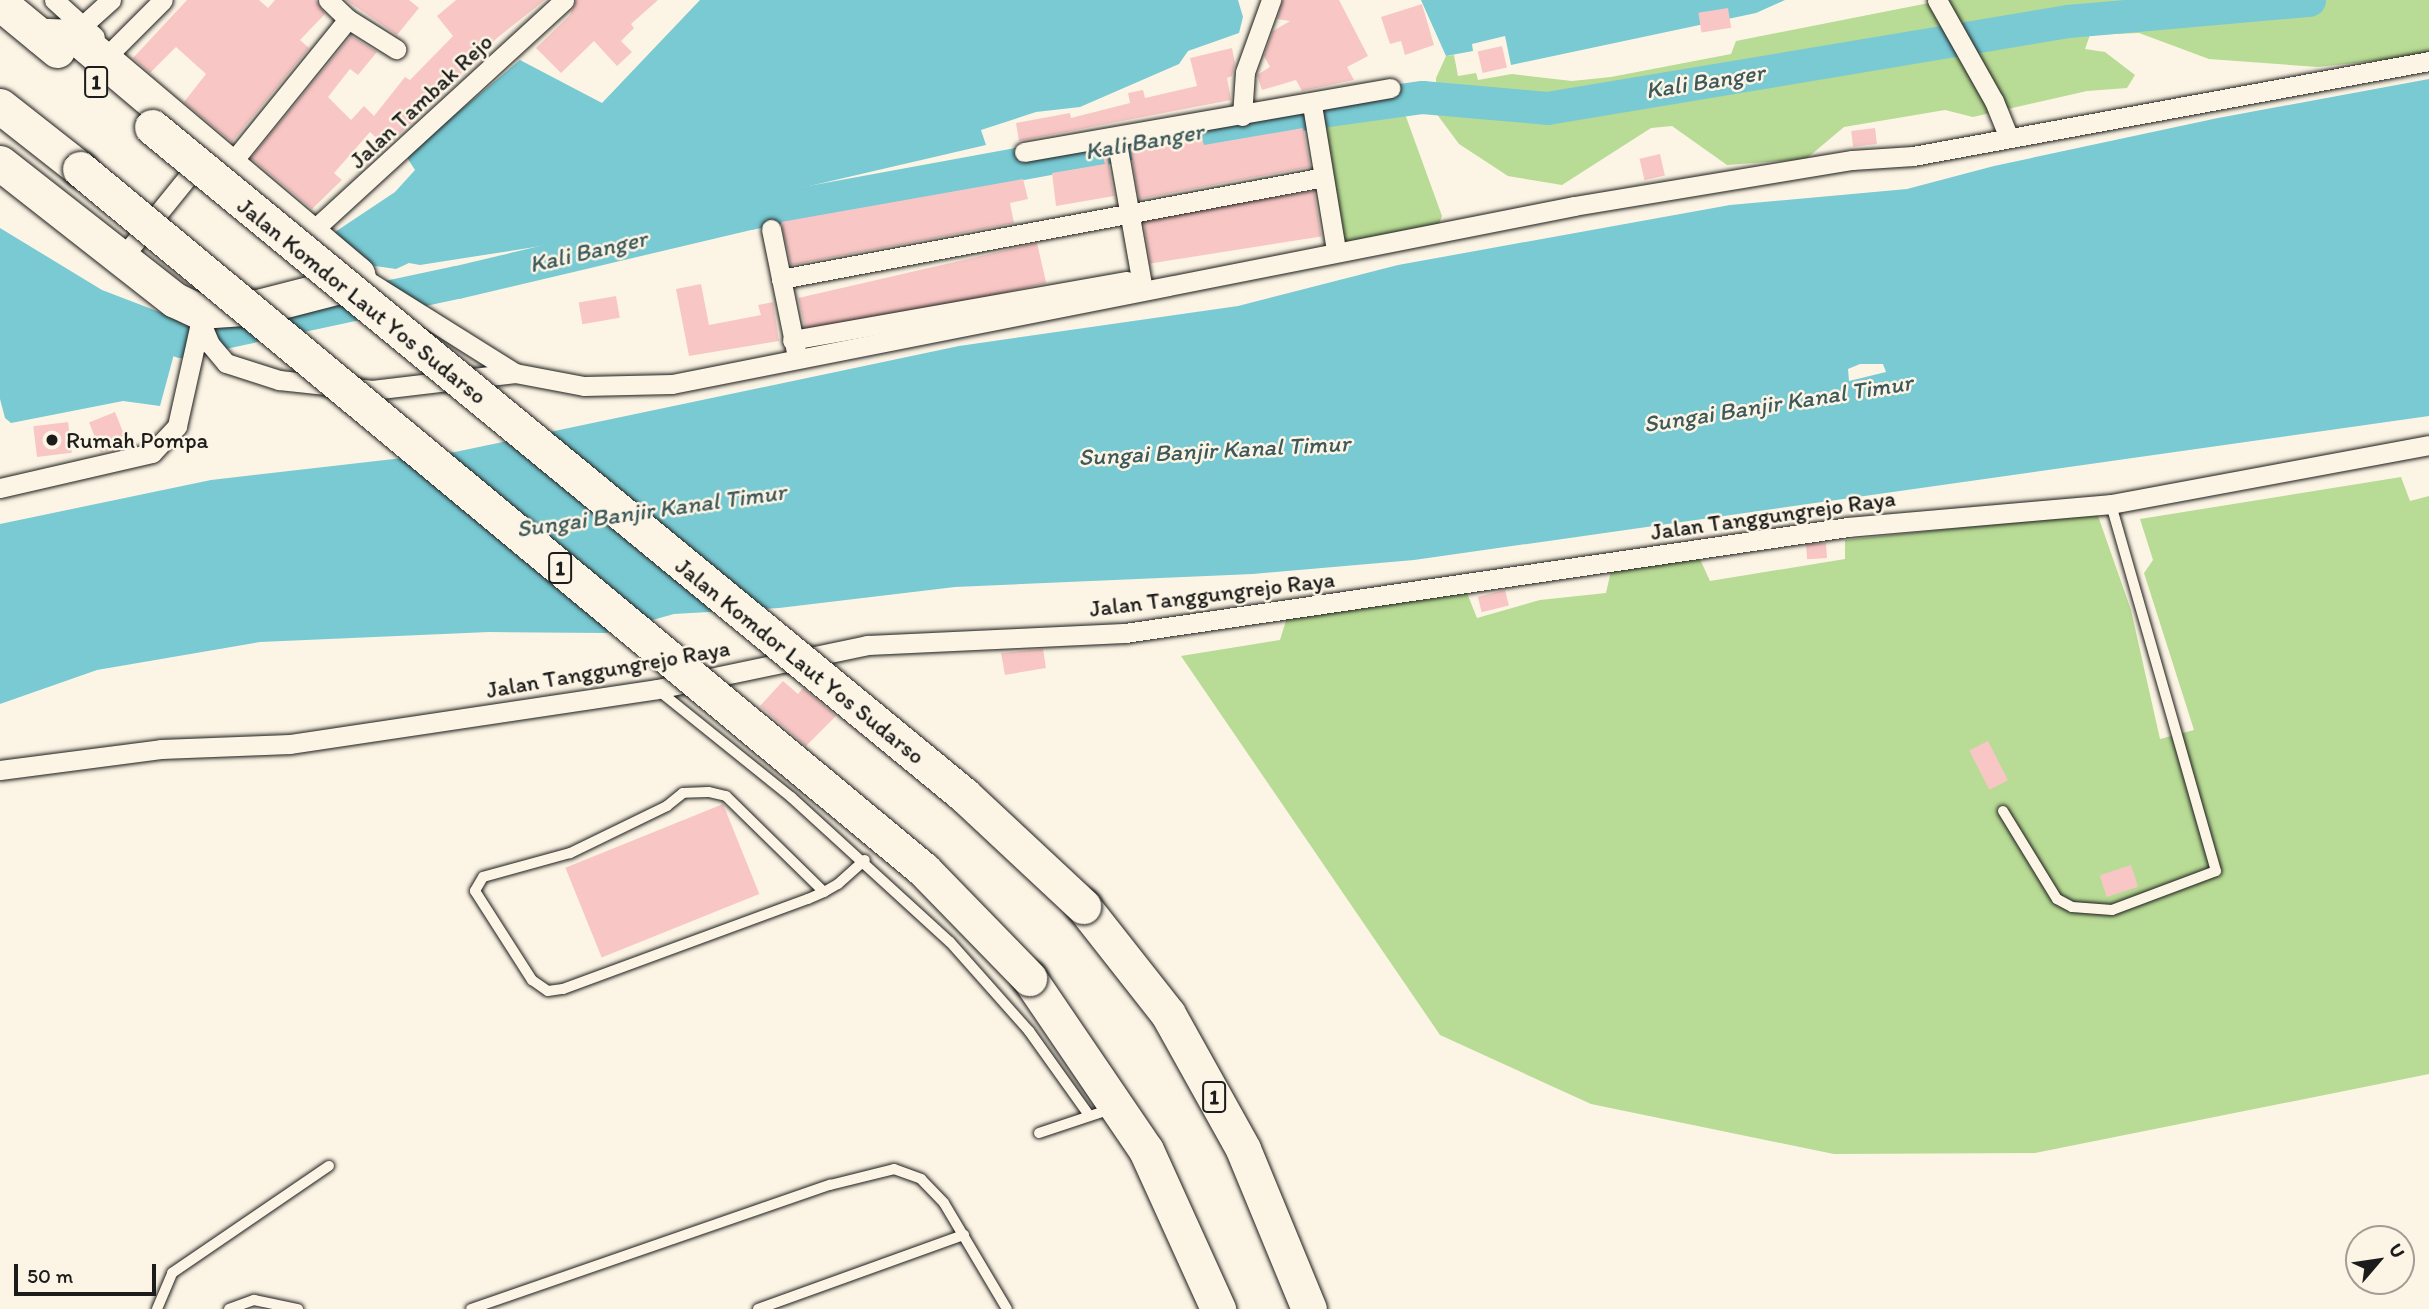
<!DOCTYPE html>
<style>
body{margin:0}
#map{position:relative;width:2429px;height:1309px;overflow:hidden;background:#fcf5e5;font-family:Itim,sans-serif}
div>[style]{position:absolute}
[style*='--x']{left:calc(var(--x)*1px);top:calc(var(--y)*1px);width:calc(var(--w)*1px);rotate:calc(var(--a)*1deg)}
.green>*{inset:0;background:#b8db95}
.water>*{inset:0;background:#79cad3}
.river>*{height:33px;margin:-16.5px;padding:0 16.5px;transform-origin:16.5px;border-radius:16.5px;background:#79cad3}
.building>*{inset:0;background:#f8c7c5;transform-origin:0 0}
.roads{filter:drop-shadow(0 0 2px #1c1c1c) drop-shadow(0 0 2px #1c1c1c)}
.lane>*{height:10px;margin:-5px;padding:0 5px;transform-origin:5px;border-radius:5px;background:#fcf5e5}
.street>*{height:19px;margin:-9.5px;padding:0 9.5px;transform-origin:9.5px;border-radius:9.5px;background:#fcf5e5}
.highway>*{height:35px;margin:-17.5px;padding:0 17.5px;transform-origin:17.5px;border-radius:17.5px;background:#fcf5e5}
.bridges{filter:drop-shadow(0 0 2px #1c1c1c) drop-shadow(0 0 2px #1c1c1c)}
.highway-bridge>*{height:35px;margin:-17.5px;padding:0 17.5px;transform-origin:17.5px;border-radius:17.5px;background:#fcf5e5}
.dots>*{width:19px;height:19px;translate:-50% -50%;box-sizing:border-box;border:4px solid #fcf5e5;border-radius:50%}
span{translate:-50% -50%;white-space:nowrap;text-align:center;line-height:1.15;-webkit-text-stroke:5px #fcf5e5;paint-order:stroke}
.shield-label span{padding:2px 5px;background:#fcf5e5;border:2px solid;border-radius:5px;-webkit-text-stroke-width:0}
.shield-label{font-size:21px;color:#1c1c1c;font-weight:700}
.street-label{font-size:23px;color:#1c1c1c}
.poi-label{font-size:23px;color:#1c1c1c}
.left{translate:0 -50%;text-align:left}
.water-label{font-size:24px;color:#3d595c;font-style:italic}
.north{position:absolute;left:2345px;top:1225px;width:70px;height:70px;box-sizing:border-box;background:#fcf5e5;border:2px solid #a29e95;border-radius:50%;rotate:61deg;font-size:19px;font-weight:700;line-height:28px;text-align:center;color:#1c1c1c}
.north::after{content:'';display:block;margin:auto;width:24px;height:32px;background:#1c1c1c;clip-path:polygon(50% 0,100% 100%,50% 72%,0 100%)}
.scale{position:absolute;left:14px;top:1264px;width:142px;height:32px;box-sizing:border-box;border:4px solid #1c1c1c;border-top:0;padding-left:9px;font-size:21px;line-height:24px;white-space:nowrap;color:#1c1c1c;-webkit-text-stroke:5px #fcf5e5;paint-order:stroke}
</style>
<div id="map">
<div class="green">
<i style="clip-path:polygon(1944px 0,2429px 0,2429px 55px,2318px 67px,2209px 59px,2139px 33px,2090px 35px,2085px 49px,2105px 52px,2135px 75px,2127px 88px,2087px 91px,1973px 117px,1945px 110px,1844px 127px,1806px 159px,1727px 165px,1672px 126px,1651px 128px,1562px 185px,1508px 176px,1459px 144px,1436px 113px,1436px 78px,1446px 56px,1454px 55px,1458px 76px,1476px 73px,1478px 80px,1512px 74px,1572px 81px,1611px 77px,1731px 54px,1736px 41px)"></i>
<i style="clip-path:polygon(1401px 103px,1442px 216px,1439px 224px,1344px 242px,1322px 116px)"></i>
<i style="clip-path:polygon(2401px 477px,2410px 501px,2429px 496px,2429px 1074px,2035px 1153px,1834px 1154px,1591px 1104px,1440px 1035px,1181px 656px,1280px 640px,1287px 617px,1467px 593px,1477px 618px,1540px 600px,1606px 593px,1611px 571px,1699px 557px,1710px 581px,1845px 559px,1845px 540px,2097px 513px,2131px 610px,2160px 739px,2194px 730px,2144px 573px,2153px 560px,2140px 519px)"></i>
</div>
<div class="water">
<i style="clip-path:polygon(700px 0,1238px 0,1243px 17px,1239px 33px,1188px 51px,1179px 64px,1080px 107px,1036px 112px,981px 130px,986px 145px,573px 241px,420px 265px,409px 263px,396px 269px,375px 266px,332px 234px,395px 192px,415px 170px,406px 156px,520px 60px,602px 103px)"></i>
<i style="clip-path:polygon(1421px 0,1785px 0,1756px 13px,1511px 65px,1505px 36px,1472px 44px,1473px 51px,1446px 56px)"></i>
<i style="clip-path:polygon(evenodd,2429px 79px,2429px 416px,1414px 560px,1253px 574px,955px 587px,779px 608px,674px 614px,606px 633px,489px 632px,260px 642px,97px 670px,0 704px,0 524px,211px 480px,455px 452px,959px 346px,1238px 306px,1398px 265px,1730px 205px,1907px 189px,1994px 166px,2218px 118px,2429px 79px,1860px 364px,1883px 364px,1886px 372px,1849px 381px,1848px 369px,1860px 364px)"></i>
<i style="clip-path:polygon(0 228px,102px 290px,183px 321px,160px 406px,123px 401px,11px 423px,5px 418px,0 399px)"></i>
</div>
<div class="river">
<i style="--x:137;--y:325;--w:47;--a:20"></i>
<i style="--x:181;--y:341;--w:282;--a:-12.1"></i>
<i style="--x:457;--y:282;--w:300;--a:-13.3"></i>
<i style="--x:749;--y:213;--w:515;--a:-10.39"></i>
<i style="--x:1256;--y:120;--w:168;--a:-7.9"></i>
<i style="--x:1422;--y:97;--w:125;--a:5"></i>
<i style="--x:1547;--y:108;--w:528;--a:-9.48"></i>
<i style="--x:2068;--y:21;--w:242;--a:-5"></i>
</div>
<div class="building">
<i style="clip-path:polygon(187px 0,259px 0,268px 8px,275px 0,316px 0,325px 14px,300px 40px,309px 48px,232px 142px,184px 102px,206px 74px,176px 47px,150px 73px,133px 58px)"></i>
<i style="clip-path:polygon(346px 0,409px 0,419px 8px,397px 35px)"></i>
<i style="clip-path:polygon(456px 0,545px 0,497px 38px,386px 147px,370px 132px,334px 173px,342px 180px,312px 209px,251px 158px,351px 36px,377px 52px,358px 75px,350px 69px,328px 97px,351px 120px,364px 106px,374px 116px,405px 77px,410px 80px,453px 36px,437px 16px)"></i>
<i style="clip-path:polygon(576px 0,658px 0,631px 24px,634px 28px,621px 41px,632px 52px,617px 66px,594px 41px,561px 73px,536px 48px,570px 15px)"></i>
<i style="clip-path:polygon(1283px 0,1339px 0,1368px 56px,1347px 67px,1354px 80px,1302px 91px,1296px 80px,1262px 90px,1257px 75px,1270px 67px,1264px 56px,1273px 31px,1290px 21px,1277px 19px)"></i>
<i style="clip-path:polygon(1422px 4px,1434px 45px,1405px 55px,1401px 41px,1390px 44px,1381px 17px)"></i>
<i style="left:1728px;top:8px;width:20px;height:30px;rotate:81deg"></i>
<i style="left:1502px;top:46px;width:22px;height:25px;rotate:77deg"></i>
<i style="clip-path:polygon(1232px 48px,1235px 63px,1232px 76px,1227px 78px,1231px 100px,1019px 141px,1016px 123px,1070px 113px,1071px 118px,1130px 103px,1128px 93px,1143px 90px,1145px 98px,1197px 86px,1190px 58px)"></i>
<i style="clip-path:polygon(1303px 128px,1310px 167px,1139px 199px,1130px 146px,1201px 134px,1204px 145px)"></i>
<i style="left:1875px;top:128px;width:16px;height:24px;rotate:83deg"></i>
<i style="clip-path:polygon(1106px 150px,1114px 196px,1056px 206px,1052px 173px,1105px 164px,1101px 151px)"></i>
<i style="left:1660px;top:154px;width:22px;height:21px;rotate:77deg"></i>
<i style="clip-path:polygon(1023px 179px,1028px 199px,1010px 203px,1014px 223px,791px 265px,781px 222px)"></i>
<i style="left:1314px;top:191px;width:46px;height:173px;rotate:81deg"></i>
<i style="left:1037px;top:243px;width:41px;height:245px;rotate:77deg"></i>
<i style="clip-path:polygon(701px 284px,709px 325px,761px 315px,758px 305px,773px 302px,779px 341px,689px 356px,676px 289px)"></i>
<i style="left:616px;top:296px;width:22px;height:38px;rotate:80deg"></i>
<i style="left:115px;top:412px;width:32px;height:28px;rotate:68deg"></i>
<i style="left:68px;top:422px;width:31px;height:35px;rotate:83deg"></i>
<i style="left:1826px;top:543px;width:15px;height:20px;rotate:86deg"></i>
<i style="left:1505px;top:590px;width:16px;height:28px;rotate:76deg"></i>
<i style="clip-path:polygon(1043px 649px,1046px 668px,1005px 675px,1001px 653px)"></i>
<i style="clip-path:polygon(783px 681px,798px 694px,803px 688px,836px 716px,806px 746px,760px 706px)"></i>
<i style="left:1988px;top:741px;width:44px;height:21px;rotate:63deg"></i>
<i style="left:723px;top:804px;width:97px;height:170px;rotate:68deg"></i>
<i style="left:2131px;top:865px;width:23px;height:33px;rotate:72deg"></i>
</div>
<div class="roads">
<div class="lane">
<i style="--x:658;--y:690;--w:171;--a:38.8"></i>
<i style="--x:791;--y:797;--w:215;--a:42.4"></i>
<i style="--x:950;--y:942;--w:119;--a:48.4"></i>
<i style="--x:1029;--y:1031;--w:103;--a:54.5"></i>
<i style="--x:2003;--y:811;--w:103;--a:58.5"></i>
<i style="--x:2057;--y:899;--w:17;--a:28"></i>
<i style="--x:2072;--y:907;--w:40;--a:4.3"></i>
<i style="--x:2112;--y:910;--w:111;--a:-20.6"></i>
<i style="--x:2216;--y:871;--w:382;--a:-106"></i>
<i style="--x:824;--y:892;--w:137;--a:-135.6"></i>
<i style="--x:726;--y:796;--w:18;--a:-167"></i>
<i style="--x:708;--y:792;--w:25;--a:178"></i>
<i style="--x:683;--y:793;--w:21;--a:141"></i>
<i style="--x:667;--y:806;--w:108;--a:154.1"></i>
<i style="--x:570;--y:853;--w:90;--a:164.6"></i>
<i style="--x:483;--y:877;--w:16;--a:120"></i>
<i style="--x:475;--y:891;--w:106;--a:57.4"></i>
<i style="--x:532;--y:980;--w:19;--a:35"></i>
<i style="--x:548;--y:991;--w:15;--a:-8"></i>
<i style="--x:563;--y:989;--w:261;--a:-20.2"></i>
<i style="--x:808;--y:899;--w:17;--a:-24"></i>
<i style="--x:824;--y:892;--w:16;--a:-30"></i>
<i style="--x:838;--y:884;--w:36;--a:-42"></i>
<i style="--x:1039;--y:1133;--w:76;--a:-18.4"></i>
<i style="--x:157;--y:1309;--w:39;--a:-67"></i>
<i style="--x:172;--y:1273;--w:190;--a:-34.3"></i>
<i style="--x:229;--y:1309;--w:27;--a:-20"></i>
<i style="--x:254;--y:1300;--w:45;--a:11.6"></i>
<i style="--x:471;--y:1309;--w:380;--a:-19.1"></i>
<i style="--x:830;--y:1185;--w:66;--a:-14"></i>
<i style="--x:894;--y:1169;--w:29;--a:20"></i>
<i style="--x:921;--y:1179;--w:33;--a:46"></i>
<i style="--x:944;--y:1203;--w:123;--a:59.3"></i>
<i style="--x:758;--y:1309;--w:219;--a:-19.8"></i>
</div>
<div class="street">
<i style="--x:54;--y:0;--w:55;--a:42.1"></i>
<i style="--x:328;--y:0;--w:28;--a:44"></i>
<i style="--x:348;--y:19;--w:57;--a:32"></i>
<i style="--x:1937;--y:0;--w:116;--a:60.6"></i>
<i style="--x:1994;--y:101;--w:37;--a:68"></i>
<i style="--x:78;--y:36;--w:11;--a:-68"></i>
<i style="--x:82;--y:26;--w:39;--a:-42"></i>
<i style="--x:104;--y:59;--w:83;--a:-45"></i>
<i style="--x:1312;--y:105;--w:147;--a:80.6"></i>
<i style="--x:1242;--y:116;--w:44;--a:-86.1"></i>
<i style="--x:1245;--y:72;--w:77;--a:-70.1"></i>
<i style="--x:1116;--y:137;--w:155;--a:80"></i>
<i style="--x:1024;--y:152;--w:372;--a:-9.9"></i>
<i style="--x:229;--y:166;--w:189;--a:-51"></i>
<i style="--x:771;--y:229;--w:126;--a:78.5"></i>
<i style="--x:309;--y:234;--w:346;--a:-42.5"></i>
<i style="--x:122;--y:258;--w:129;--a:-51"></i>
<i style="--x:357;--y:274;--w:186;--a:32.1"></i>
<i style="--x:781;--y:279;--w:552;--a:-10.64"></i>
<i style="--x:201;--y:323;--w:23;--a:67"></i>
<i style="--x:210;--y:344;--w:25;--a:50"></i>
<i style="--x:226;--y:363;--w:56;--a:17.8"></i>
<i style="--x:279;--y:380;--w:94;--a:6.1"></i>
<i style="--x:372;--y:390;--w:144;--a:-6.8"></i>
<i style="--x:515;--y:373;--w:70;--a:10.7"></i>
<i style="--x:584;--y:386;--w:88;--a:-1.3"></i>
<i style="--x:672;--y:384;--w:919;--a:-11.16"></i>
<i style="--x:1574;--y:206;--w:282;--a:-9.4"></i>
<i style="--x:1852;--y:160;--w:61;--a:-3.8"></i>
<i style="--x:1913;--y:156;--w:525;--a:-10.43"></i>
<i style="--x:792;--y:340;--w:340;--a:-10"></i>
<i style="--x:0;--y:488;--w:156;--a:-13"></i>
<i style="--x:152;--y:453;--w:37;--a:-47"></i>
<i style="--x:177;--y:426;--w:110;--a:-77.4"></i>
<i style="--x:0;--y:770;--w:162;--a:-7.4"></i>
<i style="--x:161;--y:749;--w:129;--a:-2.2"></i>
<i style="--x:290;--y:744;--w:371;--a:-8.5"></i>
<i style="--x:657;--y:689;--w:215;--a:-11.8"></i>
<i style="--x:867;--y:645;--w:258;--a:-2.7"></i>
<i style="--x:1125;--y:633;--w:731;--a:-8.34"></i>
<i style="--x:1848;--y:527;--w:264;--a:-5"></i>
<i style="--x:2111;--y:504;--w:323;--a:-10.5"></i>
</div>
<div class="highway">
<i style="--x:0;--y:3;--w:74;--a:39.5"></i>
<i style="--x:0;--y:106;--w:102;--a:38.2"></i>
<i style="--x:0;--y:163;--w:222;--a:38.1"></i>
<i style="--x:175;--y:300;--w:26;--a:25"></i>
<i style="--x:199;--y:311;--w:59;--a:-3.9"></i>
<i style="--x:258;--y:307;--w:104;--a:-14.4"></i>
<i style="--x:359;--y:281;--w:7;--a:-106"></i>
<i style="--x:357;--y:274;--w:367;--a:-139.8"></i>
<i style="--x:77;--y:37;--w:37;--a:-178"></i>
<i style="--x:1083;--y:906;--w:137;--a:51.8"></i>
<i style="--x:1168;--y:1014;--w:154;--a:60.9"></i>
<i style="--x:1243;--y:1149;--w:173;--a:67.6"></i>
<i style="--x:1029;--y:978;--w:208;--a:55.8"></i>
<i style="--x:1146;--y:1150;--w:175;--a:65.6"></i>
</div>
</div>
<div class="bridges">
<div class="highway-bridge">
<i style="--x:152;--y:127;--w:1051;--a:39.44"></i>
<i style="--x:964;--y:795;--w:163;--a:43"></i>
<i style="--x:80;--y:169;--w:1097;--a:39.71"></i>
<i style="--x:924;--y:870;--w:151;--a:45.8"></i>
</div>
</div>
<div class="dots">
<i style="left:52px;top:440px;background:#1c1c1c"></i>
</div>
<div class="shield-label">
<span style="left:96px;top:82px">1</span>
<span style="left:560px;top:568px">1</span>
<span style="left:1214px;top:1097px">1</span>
</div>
<div class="street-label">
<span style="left:421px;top:101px;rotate:-43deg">Jalan Tambak Rejo</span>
<span style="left:362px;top:301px;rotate:39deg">Jalan Komdor Laut Yos Sudarso</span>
<span style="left:1773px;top:515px;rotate:-8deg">Jalan Tanggungrejo Raya</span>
<span style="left:1212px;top:594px;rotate:-7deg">Jalan Tanggungrejo Raya</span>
<span style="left:800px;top:661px;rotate:39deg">Jalan Komdor Laut Yos Sudarso</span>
<span style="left:608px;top:669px;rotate:-10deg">Jalan Tanggungrejo Raya</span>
</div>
<div class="poi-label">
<span class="left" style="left:66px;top:440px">Rumah Pompa</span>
</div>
<div class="water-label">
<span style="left:1705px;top:81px;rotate:-9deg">Kali Banger</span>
<span style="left:1144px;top:141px;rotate:-10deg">Kali Banger</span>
<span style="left:588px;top:251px;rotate:-13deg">Kali Banger</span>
<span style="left:1778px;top:403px;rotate:-9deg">Sungai Banjir Kanal Timur</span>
<span style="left:1214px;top:450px;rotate:-3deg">Sungai Banjir Kanal Timur</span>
<span style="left:651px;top:510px;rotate:-8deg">Sungai Banjir Kanal Timur</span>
</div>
<div class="north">U</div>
<div class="scale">50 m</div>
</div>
